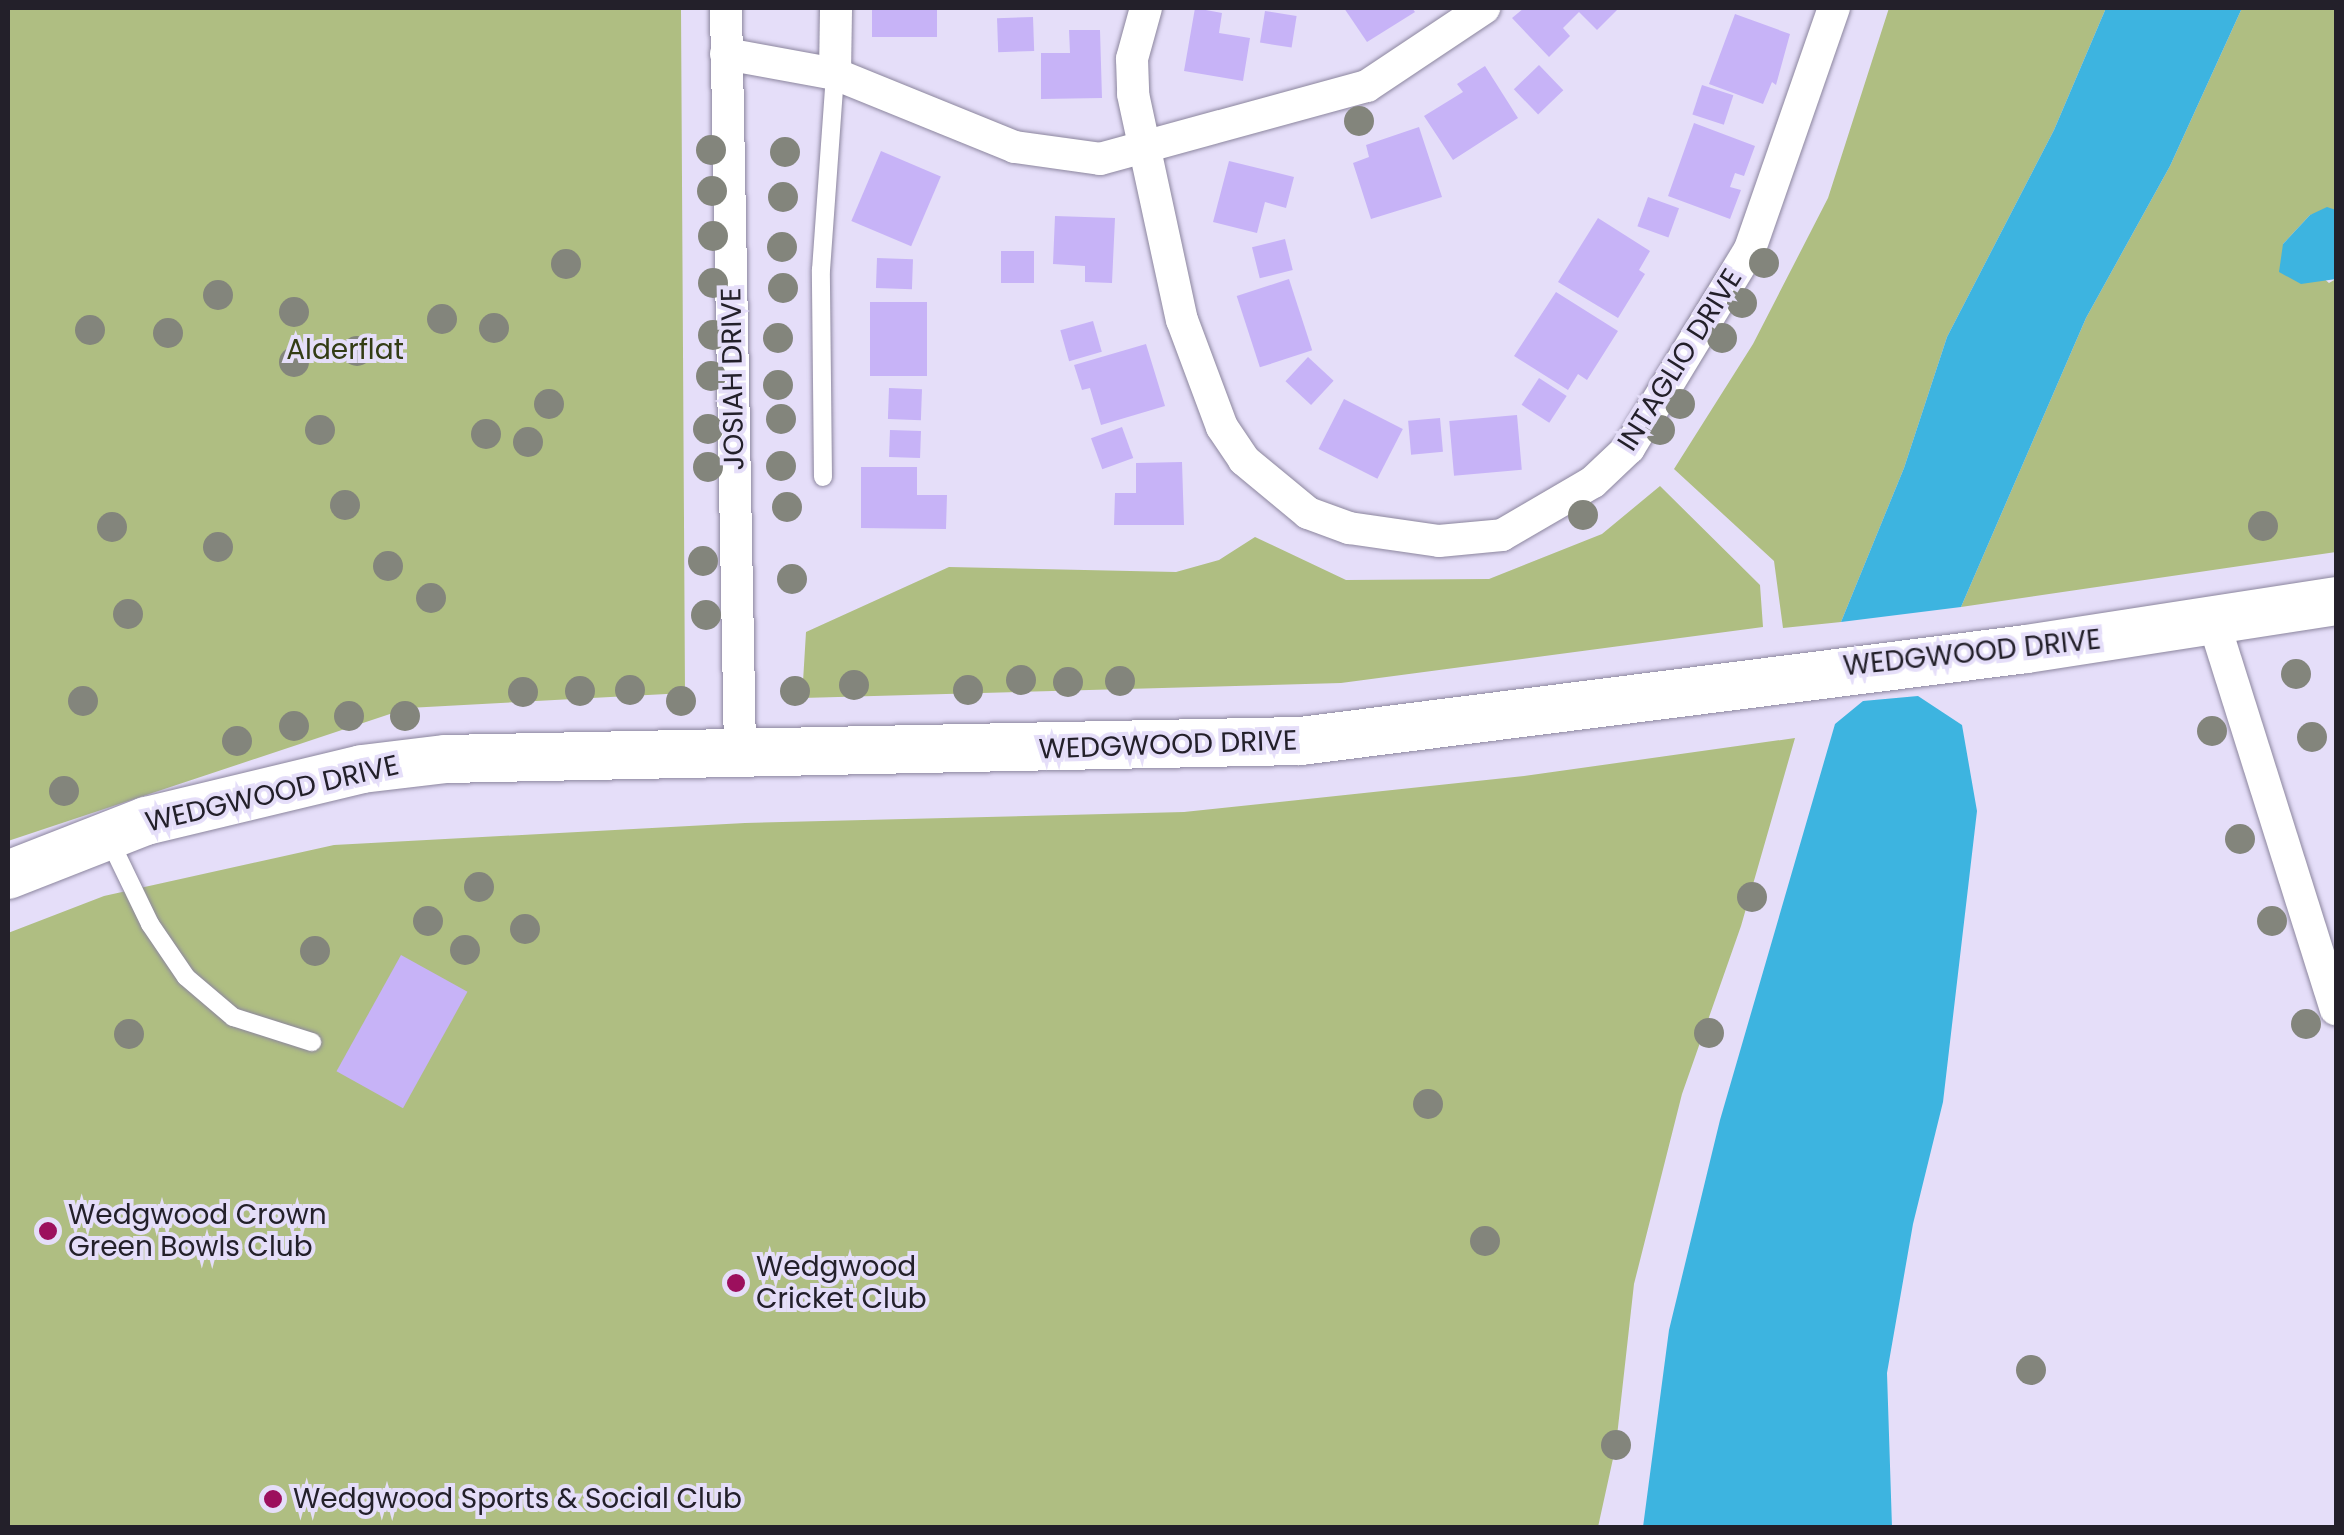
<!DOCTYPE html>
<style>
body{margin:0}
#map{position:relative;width:2344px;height:1535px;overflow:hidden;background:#e5def9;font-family:Poppins,sans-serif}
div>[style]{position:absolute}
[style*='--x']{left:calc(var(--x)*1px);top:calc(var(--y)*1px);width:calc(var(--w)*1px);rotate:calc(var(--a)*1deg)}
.green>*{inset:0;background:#afbe82}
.water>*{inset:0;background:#3db4e0}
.building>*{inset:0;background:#c7b3f7;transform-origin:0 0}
.roads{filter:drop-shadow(0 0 2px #8c869e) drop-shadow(0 0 2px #8c869e)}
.lane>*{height:18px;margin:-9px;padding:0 9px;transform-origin:9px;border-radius:9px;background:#fff}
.street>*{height:32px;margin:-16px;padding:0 16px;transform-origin:16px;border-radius:16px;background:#fff}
.secondary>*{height:48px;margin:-24px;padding:0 24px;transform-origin:24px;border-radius:24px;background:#fff}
.trees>*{width:30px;height:30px;margin:-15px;border-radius:50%;background:#83857c}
.dots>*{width:28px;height:28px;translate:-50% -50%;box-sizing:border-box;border:5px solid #e5def9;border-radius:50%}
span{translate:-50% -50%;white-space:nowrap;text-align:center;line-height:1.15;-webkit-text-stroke:8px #e5def9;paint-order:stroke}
.park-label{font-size:28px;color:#333c15}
.street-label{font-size:28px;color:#23202a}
.poi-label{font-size:28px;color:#23202a}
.left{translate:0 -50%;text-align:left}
.frame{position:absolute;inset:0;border:10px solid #23202a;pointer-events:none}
</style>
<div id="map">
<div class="green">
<i style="clip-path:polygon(8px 8px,681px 8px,685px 693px,408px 708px,8px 841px)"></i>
<i style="clip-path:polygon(1889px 8px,2106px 8px,2054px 130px,1947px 337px,1904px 468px,1841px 622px,1783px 628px,1774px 561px,1674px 469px,1753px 344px,1828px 198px)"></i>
<i style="clip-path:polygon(2242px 8px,2336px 8px,2336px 210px,2310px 215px,2283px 244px,2329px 283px,2336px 279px,2336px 552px,1961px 607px,2086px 318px,2170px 166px)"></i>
<i style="clip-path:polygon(1660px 486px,1760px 585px,1763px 627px,1341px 683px,802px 698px,806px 632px,949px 567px,1176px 572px,1219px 560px,1255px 537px,1346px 580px,1489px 579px,1602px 534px)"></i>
<i style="clip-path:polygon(1795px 738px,1741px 926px,1682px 1094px,1634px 1284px,1616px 1445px,1598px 1527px,8px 1528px,8px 933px,104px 896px,334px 845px,745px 823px,1184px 812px,1524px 776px)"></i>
</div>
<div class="water">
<i style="clip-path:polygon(2106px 8px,2242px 8px,2170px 166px,2086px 318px,1961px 607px,1841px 622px,1904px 468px,1947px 337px,2054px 130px)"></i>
<i style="clip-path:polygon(2327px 207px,2336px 210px,2336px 279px,2301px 284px,2279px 272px,2283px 244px,2310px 215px)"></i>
<i style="clip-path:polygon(1918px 696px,1962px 725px,1977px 811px,1943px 1102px,1913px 1224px,1887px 1373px,1892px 1527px,1643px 1527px,1669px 1330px,1720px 1120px,1835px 724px,1863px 701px)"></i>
</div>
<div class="building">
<i style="left:872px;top:8px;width:65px;height:29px"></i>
<i style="clip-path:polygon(1195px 8px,1222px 13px,1219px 33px,1250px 38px,1243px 81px,1184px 71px)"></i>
<i style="clip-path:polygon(1344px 8px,1412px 8px,1415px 12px,1367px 42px)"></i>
<i style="clip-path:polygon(1524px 8px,1619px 8px,1597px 30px,1579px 12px,1563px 28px,1570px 36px,1549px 57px,1512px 18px)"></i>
<i style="left:1265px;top:11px;width:32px;height:32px;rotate:9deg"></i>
<i style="clip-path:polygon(1735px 14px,1790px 34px,1776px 85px,1772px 82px,1763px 104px,1709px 84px)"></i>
<i style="left:1033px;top:17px;width:34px;height:36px;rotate:88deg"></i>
<i style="clip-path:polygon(1069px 30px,1100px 30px,1102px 98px,1041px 99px,1041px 53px,1070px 53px)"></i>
<i style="left:1539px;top:65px;width:35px;height:35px;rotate:46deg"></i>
<i style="clip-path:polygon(1485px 66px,1518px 118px,1453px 160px,1424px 116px,1463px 92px,1457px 84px)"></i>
<i style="left:1702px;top:85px;width:33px;height:31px;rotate:18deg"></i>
<i style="clip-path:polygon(1694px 123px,1755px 146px,1744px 176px,1735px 173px,1730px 187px,1741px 190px,1730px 219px,1668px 196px)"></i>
<i style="clip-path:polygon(1419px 127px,1442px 197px,1371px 219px,1353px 163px,1369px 157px,1366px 145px)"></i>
<i style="left:881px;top:151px;width:65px;height:76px;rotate:23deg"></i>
<i style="clip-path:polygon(1229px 161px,1294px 177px,1286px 208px,1265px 202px,1257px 233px,1213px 222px)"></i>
<i style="left:1648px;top:197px;width:33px;height:31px;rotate:20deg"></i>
<i style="clip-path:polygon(1055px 216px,1115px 218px,1112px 283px,1085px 282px,1085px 266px,1053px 264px)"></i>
<i style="clip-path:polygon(1598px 218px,1650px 251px,1639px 270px,1645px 274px,1618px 318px,1558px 282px)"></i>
<i style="left:1285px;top:239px;width:32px;height:34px;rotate:76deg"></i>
<i style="left:1001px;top:251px;width:33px;height:32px"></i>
<i style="left:877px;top:258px;width:36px;height:30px;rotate:2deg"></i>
<i style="left:1289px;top:279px;width:75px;height:55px;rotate:72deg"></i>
<i style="clip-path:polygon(1556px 292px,1618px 331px,1587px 380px,1578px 374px,1568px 390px,1514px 356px)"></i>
<i style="left:870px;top:302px;width:57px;height:74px"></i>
<i style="left:1093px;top:321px;width:32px;height:34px;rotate:74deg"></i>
<i style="clip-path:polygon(1146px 344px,1165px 406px,1101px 425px,1090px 388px,1082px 390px,1074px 365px)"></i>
<i style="left:1308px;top:357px;width:35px;height:33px;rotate:43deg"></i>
<i style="left:1539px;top:378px;width:33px;height:32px;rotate:33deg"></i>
<i style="left:889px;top:388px;width:33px;height:31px;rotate:2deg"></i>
<i style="left:1344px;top:399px;width:66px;height:56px;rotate:27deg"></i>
<i style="left:1517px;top:415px;width:55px;height:68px;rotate:85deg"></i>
<i style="left:1440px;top:418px;width:34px;height:32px;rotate:85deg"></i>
<i style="left:1122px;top:427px;width:33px;height:33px;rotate:70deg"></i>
<i style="left:890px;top:430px;width:31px;height:27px;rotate:2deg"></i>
<i style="clip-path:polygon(1182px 462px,1184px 525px,1114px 525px,1115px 493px,1136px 493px,1136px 463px)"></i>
<i style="clip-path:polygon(861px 467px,917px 467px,917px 495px,947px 495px,946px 529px,861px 528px)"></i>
<i style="left:401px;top:955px;width:76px;height:133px;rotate:29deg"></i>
</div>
<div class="roads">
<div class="lane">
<i style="--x:823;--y:477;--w:207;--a:-90.6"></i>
<i style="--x:821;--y:270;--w:196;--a:-85.9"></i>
<i style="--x:108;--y:837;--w:97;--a:64.2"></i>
<i style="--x:150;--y:924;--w:64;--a:55.8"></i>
<i style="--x:186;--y:977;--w:62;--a:40.4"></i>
<i style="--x:233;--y:1017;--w:83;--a:17.6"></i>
</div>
<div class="street">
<i style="--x:726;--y:8;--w:742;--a:88.92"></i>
<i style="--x:1146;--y:8;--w:53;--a:105.4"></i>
<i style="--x:1132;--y:59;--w:35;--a:88"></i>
<i style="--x:1133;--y:94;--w:231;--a:77.8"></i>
<i style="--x:1182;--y:320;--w:114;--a:69.5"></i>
<i style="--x:1222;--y:427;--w:40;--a:56"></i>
<i style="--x:1244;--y:460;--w:83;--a:39.6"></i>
<i style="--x:1308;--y:513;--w:44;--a:20.1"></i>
<i style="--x:1349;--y:528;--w:91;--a:8.2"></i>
<i style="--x:1439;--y:541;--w:63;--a:-5.4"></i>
<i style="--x:1502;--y:535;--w:105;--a:-30.2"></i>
<i style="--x:1593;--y:482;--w:50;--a:-43.4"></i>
<i style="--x:1629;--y:448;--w:233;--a:-58.7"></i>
<i style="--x:1750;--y:249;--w:255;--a:-70.8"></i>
<i style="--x:726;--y:54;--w:111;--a:10.4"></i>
<i style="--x:835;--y:74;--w:194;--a:22.1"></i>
<i style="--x:1015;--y:147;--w:86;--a:8"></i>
<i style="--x:1100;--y:159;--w:277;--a:-15.3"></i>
<i style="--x:1367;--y:86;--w:141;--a:-33.7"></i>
<i style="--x:835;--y:74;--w:66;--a:-89.1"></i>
<i style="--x:2214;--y:623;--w:405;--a:72.5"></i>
</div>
<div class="secondary">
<i style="--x:8;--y:875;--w:148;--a:-21.4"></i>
<i style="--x:146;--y:821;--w:222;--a:-13.5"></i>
<i style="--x:362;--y:769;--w:85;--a:-6.8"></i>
<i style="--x:446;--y:759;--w:855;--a:-1.21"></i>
<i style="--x:1301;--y:741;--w:731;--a:-7.23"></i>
<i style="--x:2026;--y:649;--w:314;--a:-8.8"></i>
</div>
</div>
<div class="trees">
<i style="left:1359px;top:121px"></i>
<i style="left:711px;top:150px"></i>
<i style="left:785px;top:152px"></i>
<i style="left:712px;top:191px"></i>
<i style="left:783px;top:197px"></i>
<i style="left:713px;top:236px"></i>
<i style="left:782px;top:247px"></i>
<i style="left:1764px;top:263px"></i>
<i style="left:566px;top:264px"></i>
<i style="left:713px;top:283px"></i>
<i style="left:783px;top:288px"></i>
<i style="left:218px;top:295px"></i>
<i style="left:1742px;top:303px"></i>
<i style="left:294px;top:312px"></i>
<i style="left:442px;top:319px"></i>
<i style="left:494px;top:328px"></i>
<i style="left:90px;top:330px"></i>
<i style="left:168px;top:333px"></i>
<i style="left:713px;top:335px"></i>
<i style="left:778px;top:338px"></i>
<i style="left:1722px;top:338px"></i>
<i style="left:357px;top:351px"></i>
<i style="left:294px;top:362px"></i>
<i style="left:711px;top:376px"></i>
<i style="left:778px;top:385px"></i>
<i style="left:549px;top:404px"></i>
<i style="left:1680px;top:404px"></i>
<i style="left:781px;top:419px"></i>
<i style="left:708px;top:429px"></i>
<i style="left:320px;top:430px"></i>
<i style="left:1660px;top:430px"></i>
<i style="left:486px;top:434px"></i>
<i style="left:528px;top:442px"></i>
<i style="left:781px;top:466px"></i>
<i style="left:708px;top:467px"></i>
<i style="left:345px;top:505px"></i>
<i style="left:787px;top:507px"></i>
<i style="left:1583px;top:515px"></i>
<i style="left:2263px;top:526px"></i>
<i style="left:112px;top:527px"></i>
<i style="left:218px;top:547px"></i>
<i style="left:703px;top:561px"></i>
<i style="left:388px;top:566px"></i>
<i style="left:792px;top:579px"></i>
<i style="left:431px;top:598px"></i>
<i style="left:128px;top:614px"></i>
<i style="left:706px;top:615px"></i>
<i style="left:2296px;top:674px"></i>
<i style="left:1021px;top:680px"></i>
<i style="left:1120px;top:681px"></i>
<i style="left:1068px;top:682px"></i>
<i style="left:854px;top:685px"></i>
<i style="left:630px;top:690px"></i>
<i style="left:968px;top:690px"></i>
<i style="left:580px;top:691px"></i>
<i style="left:795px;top:691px"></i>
<i style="left:523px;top:692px"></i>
<i style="left:83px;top:701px"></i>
<i style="left:681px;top:701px"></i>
<i style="left:349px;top:716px"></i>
<i style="left:405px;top:716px"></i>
<i style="left:294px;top:726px"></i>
<i style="left:2212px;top:731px"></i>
<i style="left:2312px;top:737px"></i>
<i style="left:237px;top:741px"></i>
<i style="left:64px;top:791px"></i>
<i style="left:2240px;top:839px"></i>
<i style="left:479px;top:887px"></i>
<i style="left:1752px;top:897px"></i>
<i style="left:428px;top:921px"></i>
<i style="left:2272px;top:921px"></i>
<i style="left:525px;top:929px"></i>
<i style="left:465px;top:950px"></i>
<i style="left:315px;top:951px"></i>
<i style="left:2306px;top:1024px"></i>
<i style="left:1709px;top:1033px"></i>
<i style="left:129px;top:1034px"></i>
<i style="left:1428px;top:1104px"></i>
<i style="left:1485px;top:1241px"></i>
<i style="left:2031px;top:1370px"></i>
<i style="left:1616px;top:1445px"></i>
</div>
<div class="dots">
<i style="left:48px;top:1231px;background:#9c0f5d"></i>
<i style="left:736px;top:1283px;background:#9c0f5d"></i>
<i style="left:273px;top:1499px;background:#9c0f5d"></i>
</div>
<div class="park-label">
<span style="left:345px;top:350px">Alderflat</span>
</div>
<div class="street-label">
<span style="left:1680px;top:360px;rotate:-58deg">INTAGLIO DRIVE</span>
<span style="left:733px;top:379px;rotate:-91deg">JOSIAH DRIVE</span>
<span style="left:1972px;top:653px;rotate:-6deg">WEDGWOOD DRIVE</span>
<span style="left:1168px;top:745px;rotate:-2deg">WEDGWOOD DRIVE</span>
<span style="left:272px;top:794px;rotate:-13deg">WEDGWOOD DRIVE</span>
</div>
<div class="poi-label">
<span class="left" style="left:68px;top:1231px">Wedgwood Crown<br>Green Bowls Club</span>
<span class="left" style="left:756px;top:1283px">Wedgwood<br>Cricket Club</span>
<span class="left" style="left:293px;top:1499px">Wedgwood Sports &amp; Social Club</span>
</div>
<div class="frame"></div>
</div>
